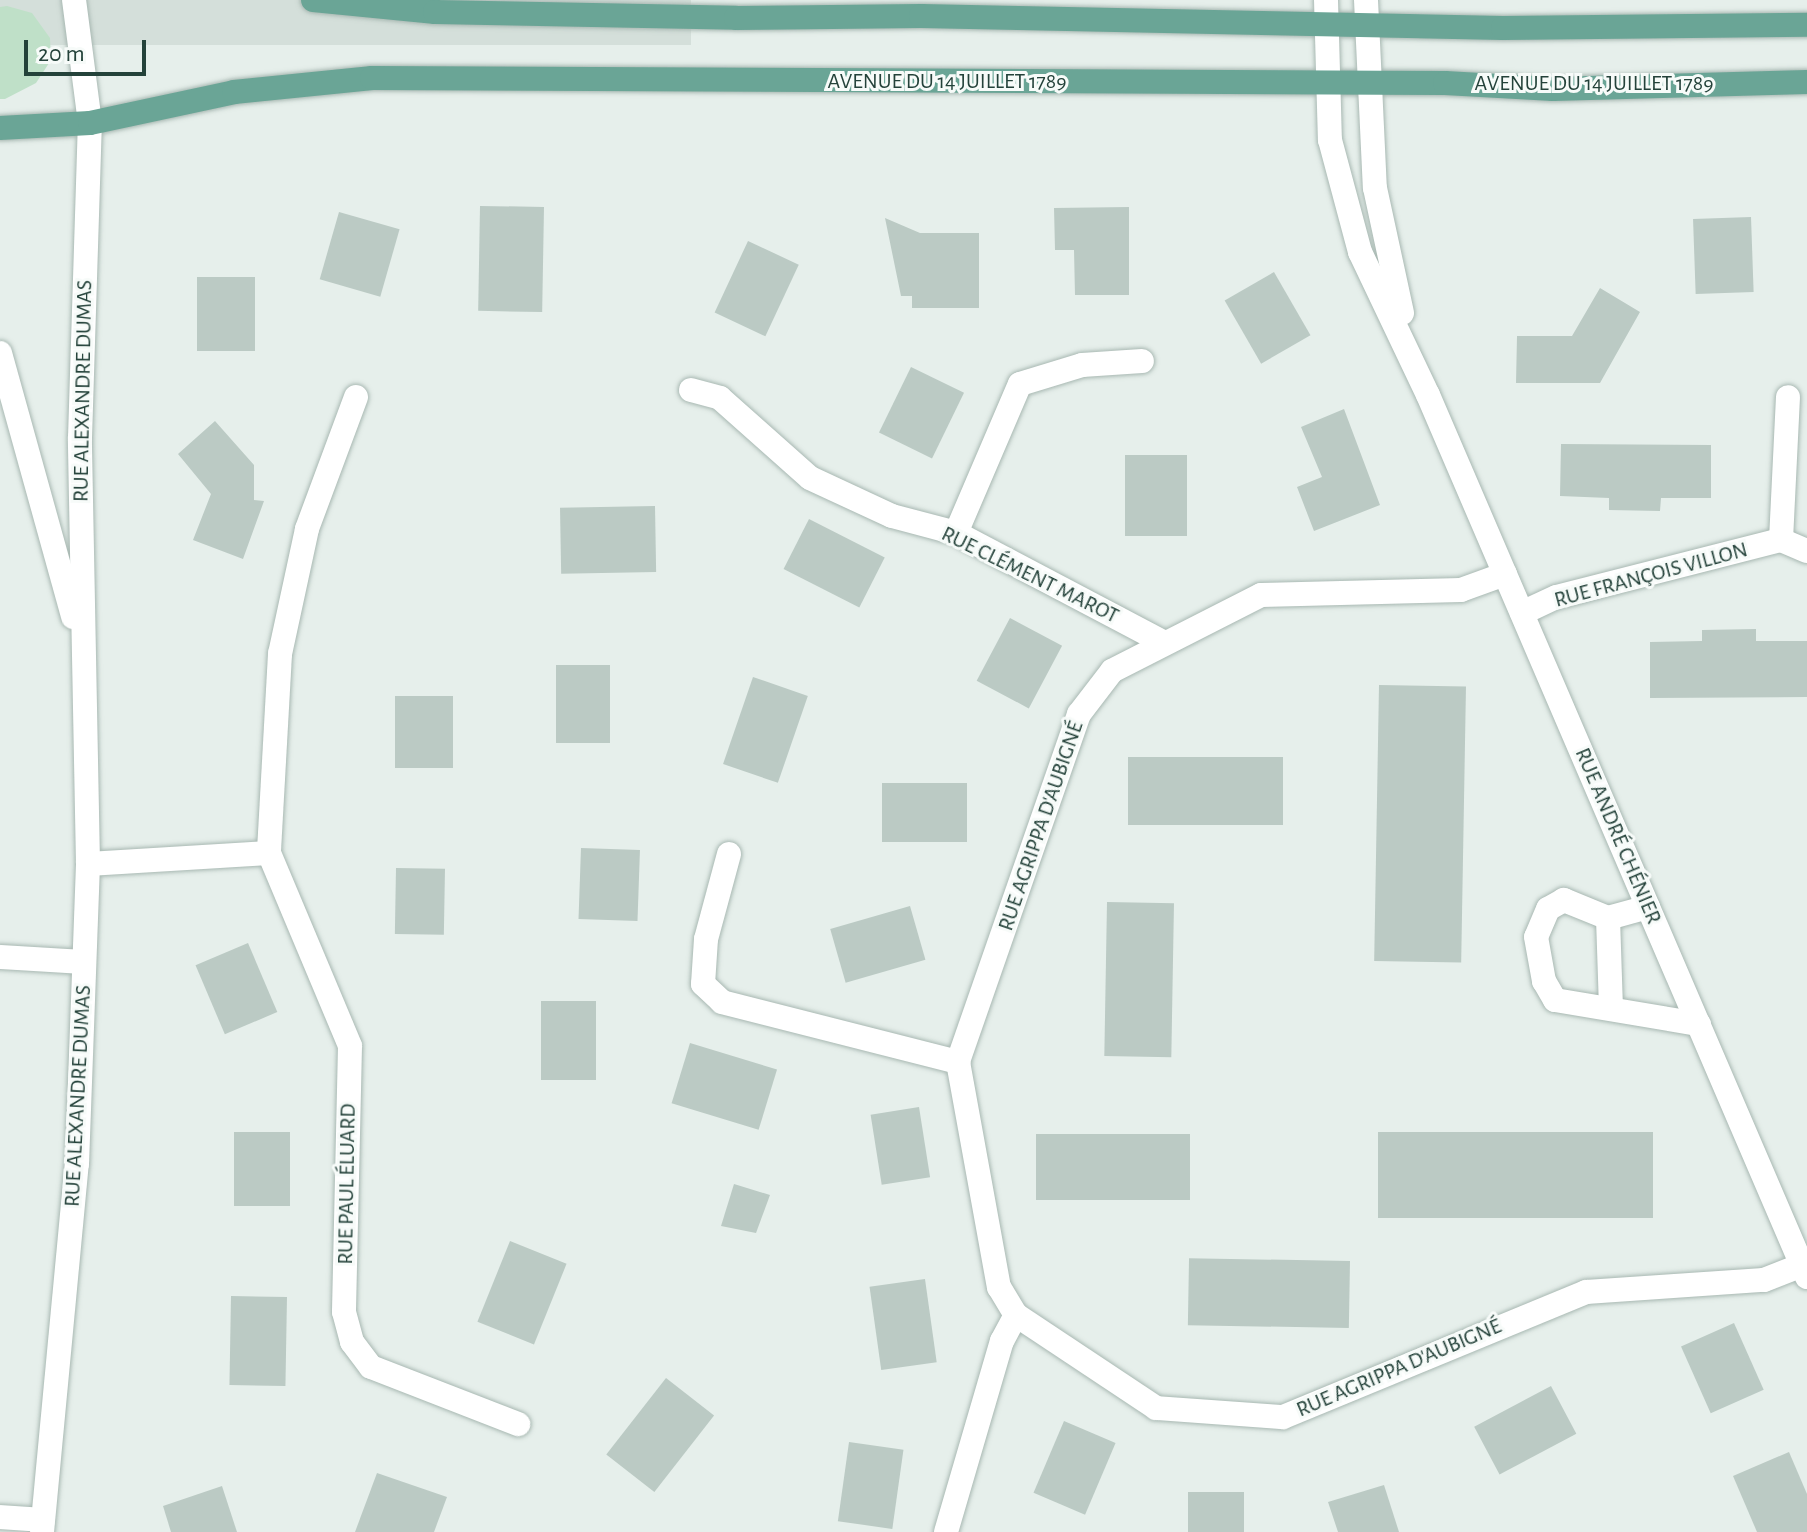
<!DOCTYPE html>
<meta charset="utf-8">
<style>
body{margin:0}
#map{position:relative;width:1807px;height:1532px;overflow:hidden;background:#e6efeb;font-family:"Alegreya Sans",sans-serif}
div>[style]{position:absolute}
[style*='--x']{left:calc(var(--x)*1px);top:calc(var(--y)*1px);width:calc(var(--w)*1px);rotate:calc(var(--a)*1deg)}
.built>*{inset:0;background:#d4dfda;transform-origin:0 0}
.green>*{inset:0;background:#bfe0c8}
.building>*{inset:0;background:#bbcac4;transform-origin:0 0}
.roads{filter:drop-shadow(0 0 2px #a8b8b2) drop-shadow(0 0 2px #a8b8b2)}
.minor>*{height:24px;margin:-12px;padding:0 12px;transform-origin:12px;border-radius:12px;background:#fff}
.major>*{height:24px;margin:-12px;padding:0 12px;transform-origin:12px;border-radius:12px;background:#6aa596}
span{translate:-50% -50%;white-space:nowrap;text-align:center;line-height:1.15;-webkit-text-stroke:6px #f7fbf9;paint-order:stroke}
.street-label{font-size:22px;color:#24423a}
.scale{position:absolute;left:24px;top:40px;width:122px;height:36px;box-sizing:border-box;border:4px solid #24423a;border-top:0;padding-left:10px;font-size:24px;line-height:28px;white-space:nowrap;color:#24423a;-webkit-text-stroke:6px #f7fbf9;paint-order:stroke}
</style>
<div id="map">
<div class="built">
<i style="left:0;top:0;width:691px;height:45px"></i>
</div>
<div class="green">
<i style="clip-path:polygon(7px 6px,32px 13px,50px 38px,51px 60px,36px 83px,5px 99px,0 99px,0 7px)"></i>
</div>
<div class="building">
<i style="left:544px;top:207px;width:105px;height:64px;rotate:91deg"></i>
<i style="clip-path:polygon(1129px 207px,1129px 295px,1075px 295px,1074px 250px,1055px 250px,1054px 208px)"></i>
<i style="left:339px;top:212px;width:63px;height:70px;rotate:16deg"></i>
<i style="left:1751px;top:217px;width:75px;height:58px;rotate:88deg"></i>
<i style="clip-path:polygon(885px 218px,920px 233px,979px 233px,979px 308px,912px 308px,912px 296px,901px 296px)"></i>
<i style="left:748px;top:241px;width:56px;height:79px;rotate:25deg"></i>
<i style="left:1274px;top:272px;width:73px;height:57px;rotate:60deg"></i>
<i style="left:197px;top:277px;width:58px;height:74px"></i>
<i style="clip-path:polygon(1600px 288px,1640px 312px,1600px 383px,1516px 383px,1517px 336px,1572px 336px)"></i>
<i style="left:911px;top:367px;width:59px;height:73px;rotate:26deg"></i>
<i style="clip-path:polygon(1344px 409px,1380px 505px,1314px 531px,1297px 487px,1322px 477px,1301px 427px)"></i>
<i style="clip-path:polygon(215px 421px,254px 465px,254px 500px,264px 501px,243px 559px,193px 540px,211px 494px,178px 454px)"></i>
<i style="clip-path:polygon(1561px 444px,1711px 445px,1711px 498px,1661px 498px,1660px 511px,1609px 510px,1609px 498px,1560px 496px)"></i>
<i style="left:1187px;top:455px;width:81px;height:62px;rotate:90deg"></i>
<i style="left:655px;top:506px;width:66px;height:95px;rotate:89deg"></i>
<i style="left:809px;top:519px;width:85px;height:56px;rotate:27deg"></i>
<i style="left:1010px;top:618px;width:59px;height:71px;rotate:28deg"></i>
<i style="clip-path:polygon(1756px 629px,1756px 641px,1807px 641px,1807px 697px,1650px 698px,1650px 642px,1702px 641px,1702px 630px)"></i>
<i style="left:556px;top:665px;width:54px;height:78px"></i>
<i style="left:753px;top:677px;width:58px;height:92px;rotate:19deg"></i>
<i style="left:1379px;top:685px;width:87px;height:276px;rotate:1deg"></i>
<i style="left:395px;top:696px;width:58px;height:72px"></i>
<i style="left:1128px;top:757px;width:155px;height:68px"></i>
<i style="left:882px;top:783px;width:85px;height:59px"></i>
<i style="left:581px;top:848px;width:59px;height:71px;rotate:2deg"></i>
<i style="left:396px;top:868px;width:49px;height:66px;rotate:1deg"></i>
<i style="left:1107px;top:902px;width:67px;height:154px;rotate:1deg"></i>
<i style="left:910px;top:906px;width:56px;height:83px;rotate:74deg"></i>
<i style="left:248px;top:943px;width:75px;height:57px;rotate:67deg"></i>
<i style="left:541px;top:1001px;width:55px;height:79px"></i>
<i style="left:690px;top:1043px;width:91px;height:63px;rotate:17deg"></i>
<i style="left:919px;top:1107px;width:71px;height:49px;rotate:81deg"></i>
<i style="left:234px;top:1132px;width:56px;height:74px"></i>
<i style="left:1378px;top:1132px;width:275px;height:86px"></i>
<i style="left:1036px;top:1134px;width:154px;height:66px"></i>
<i style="clip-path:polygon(734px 1184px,770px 1195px,756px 1233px,721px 1226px)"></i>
<i style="left:510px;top:1241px;width:61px;height:87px;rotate:22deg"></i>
<i style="left:1350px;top:1261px;width:67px;height:161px;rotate:91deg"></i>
<i style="left:925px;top:1279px;width:84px;height:56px;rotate:82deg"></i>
<i style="left:231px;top:1296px;width:56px;height:89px;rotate:1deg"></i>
<i style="left:1734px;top:1323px;width:73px;height:58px;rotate:66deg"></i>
<i style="left:666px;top:1378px;width:61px;height:97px;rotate:38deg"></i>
<i style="left:1551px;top:1386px;width:54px;height:87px;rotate:62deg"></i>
<i style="left:1064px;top:1421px;width:56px;height:78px;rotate:23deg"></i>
<i style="left:849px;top:1442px;width:55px;height:80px;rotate:8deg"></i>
<i style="clip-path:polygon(1789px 1452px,1807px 1494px,1807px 1532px,1757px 1532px,1733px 1476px)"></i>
<i style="clip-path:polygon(377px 1473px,447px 1497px,434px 1532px,355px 1532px)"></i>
<i style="clip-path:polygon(1384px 1485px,1399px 1532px,1338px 1532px,1328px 1502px)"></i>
<i style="clip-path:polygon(222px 1486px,237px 1532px,171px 1532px,163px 1506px)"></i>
<i style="left:1188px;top:1492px;width:56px;height:40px"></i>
</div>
<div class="roads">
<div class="minor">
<i style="--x:1326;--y:0;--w:140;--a:88.4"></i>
<i style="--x:1330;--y:140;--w:116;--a:75"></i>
<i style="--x:1360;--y:252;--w:158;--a:64.6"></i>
<i style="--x:1428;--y:395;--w:960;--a:66.75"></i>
<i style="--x:1366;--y:0;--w:188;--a:87.3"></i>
<i style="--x:1375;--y:188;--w:128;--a:77.8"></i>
<i style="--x:0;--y:353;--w:274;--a:74.5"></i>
<i style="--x:691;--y:390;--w:30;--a:15"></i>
<i style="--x:720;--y:398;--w:120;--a:41.6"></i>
<i style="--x:810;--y:478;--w:90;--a:24.9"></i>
<i style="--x:892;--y:516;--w:66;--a:14.9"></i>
<i style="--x:956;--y:533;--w:236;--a:27.8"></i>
<i style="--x:356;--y:397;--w:141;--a:110.4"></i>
<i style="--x:307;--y:529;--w:128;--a:102.2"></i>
<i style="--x:280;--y:654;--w:199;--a:93.2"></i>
<i style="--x:269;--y:853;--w:209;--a:67.2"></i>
<i style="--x:350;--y:1046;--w:266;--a:91.3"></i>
<i style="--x:344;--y:1312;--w:31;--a:75"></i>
<i style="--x:352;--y:1342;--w:31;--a:53"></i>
<i style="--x:371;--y:1367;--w:158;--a:21.2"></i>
<i style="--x:956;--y:533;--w:162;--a:-66.8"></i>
<i style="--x:1020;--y:384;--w:65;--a:-17"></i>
<i style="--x:1082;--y:365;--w:60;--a:-3.8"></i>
<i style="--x:1781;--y:540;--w:143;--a:-87.2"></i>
<i style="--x:1505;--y:574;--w:47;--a:160"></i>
<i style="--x:1461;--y:590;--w:200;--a:178.6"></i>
<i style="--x:1261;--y:595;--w:167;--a:153"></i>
<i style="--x:1112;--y:671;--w:54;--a:127.5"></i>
<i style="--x:1079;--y:714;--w:368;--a:109.2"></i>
<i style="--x:958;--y:1062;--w:229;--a:79.7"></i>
<i style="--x:999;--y:1287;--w:33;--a:59"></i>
<i style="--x:1016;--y:1315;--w:168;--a:33.6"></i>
<i style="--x:1156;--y:1408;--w:127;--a:4.1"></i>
<i style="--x:1283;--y:1417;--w:328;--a:-22.4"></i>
<i style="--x:1586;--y:1292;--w:178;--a:-3.9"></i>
<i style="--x:1764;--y:1280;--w:41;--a:-21.5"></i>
<i style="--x:1522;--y:613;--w:38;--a:-25"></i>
<i style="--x:1557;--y:597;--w:231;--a:-14.3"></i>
<i style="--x:1781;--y:540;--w:28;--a:23"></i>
<i style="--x:729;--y:854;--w:88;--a:105.1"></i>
<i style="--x:706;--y:939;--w:45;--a:93.8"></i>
<i style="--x:703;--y:984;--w:26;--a:43"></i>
<i style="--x:722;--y:1002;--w:244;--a:14.3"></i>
<i style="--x:88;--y:864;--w:181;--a:-3.5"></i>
<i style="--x:1648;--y:907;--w:41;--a:164.6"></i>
<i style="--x:1608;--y:918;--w:48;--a:-157.8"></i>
<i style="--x:1564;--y:900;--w:18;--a:151"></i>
<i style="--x:1548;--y:909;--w:30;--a:113"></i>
<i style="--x:1536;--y:937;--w:45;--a:79.7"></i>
<i style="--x:1544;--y:981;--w:22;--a:60"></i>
<i style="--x:1555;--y:1000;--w:146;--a:9.5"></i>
<i style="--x:1608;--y:918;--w:89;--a:88.1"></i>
<i style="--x:0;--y:957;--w:84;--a:3.4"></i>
<i style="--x:0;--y:1517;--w:43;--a:4"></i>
<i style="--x:42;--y:1532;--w:370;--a:-84.6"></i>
<i style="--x:77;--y:1164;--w:300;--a:-87.9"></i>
<i style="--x:88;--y:864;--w:426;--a:-91.1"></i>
<i style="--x:80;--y:438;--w:315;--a:-88.2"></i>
<i style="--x:90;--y:123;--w:124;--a:-97.4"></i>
<i style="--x:946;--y:1532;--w:199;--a:-73.7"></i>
<i style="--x:1002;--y:1341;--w:30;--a:-62"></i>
</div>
<div class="major">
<i style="--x:313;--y:0;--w:123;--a:5.6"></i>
<i style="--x:435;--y:12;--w:301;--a:1.1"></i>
<i style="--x:736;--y:18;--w:185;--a:-0.6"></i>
<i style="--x:921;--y:16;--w:582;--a:1.18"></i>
<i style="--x:1503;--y:28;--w:304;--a:-0.6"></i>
<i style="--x:0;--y:128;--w:90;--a:-3.2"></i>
<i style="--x:90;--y:123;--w:147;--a:-12.1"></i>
<i style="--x:234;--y:92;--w:139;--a:-5.8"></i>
<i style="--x:372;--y:78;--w:1073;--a:0.27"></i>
<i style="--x:1445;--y:83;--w:108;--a:3.2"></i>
<i style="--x:1553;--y:89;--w:254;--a:-1.6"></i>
</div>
</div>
<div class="street-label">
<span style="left:947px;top:82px">AVENUE DU 14 JUILLET 1789</span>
<span style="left:1594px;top:84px">AVENUE DU 14 JUILLET 1789</span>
<span style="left:83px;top:391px;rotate:-89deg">RUE ALEXANDRE DUMAS</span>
<span style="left:1030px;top:575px;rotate:26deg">RUE CLÉMENT MAROT</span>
<span style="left:1651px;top:575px;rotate:-15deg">RUE FRANÇOIS VILLON</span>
<span style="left:1041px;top:826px;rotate:-71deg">RUE AGRIPPA D'AUBIGNÉ</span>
<span style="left:1618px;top:836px;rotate:67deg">RUE ANDRÉ CHÉNIER</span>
<span style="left:78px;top:1096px;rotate:-87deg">RUE ALEXANDRE DUMAS</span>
<span style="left:347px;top:1184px;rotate:-89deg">RUE PAUL ÉLUARD</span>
<span style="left:1399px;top:1368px;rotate:-23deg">RUE AGRIPPA D'AUBIGNÉ</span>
</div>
<div class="scale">20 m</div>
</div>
